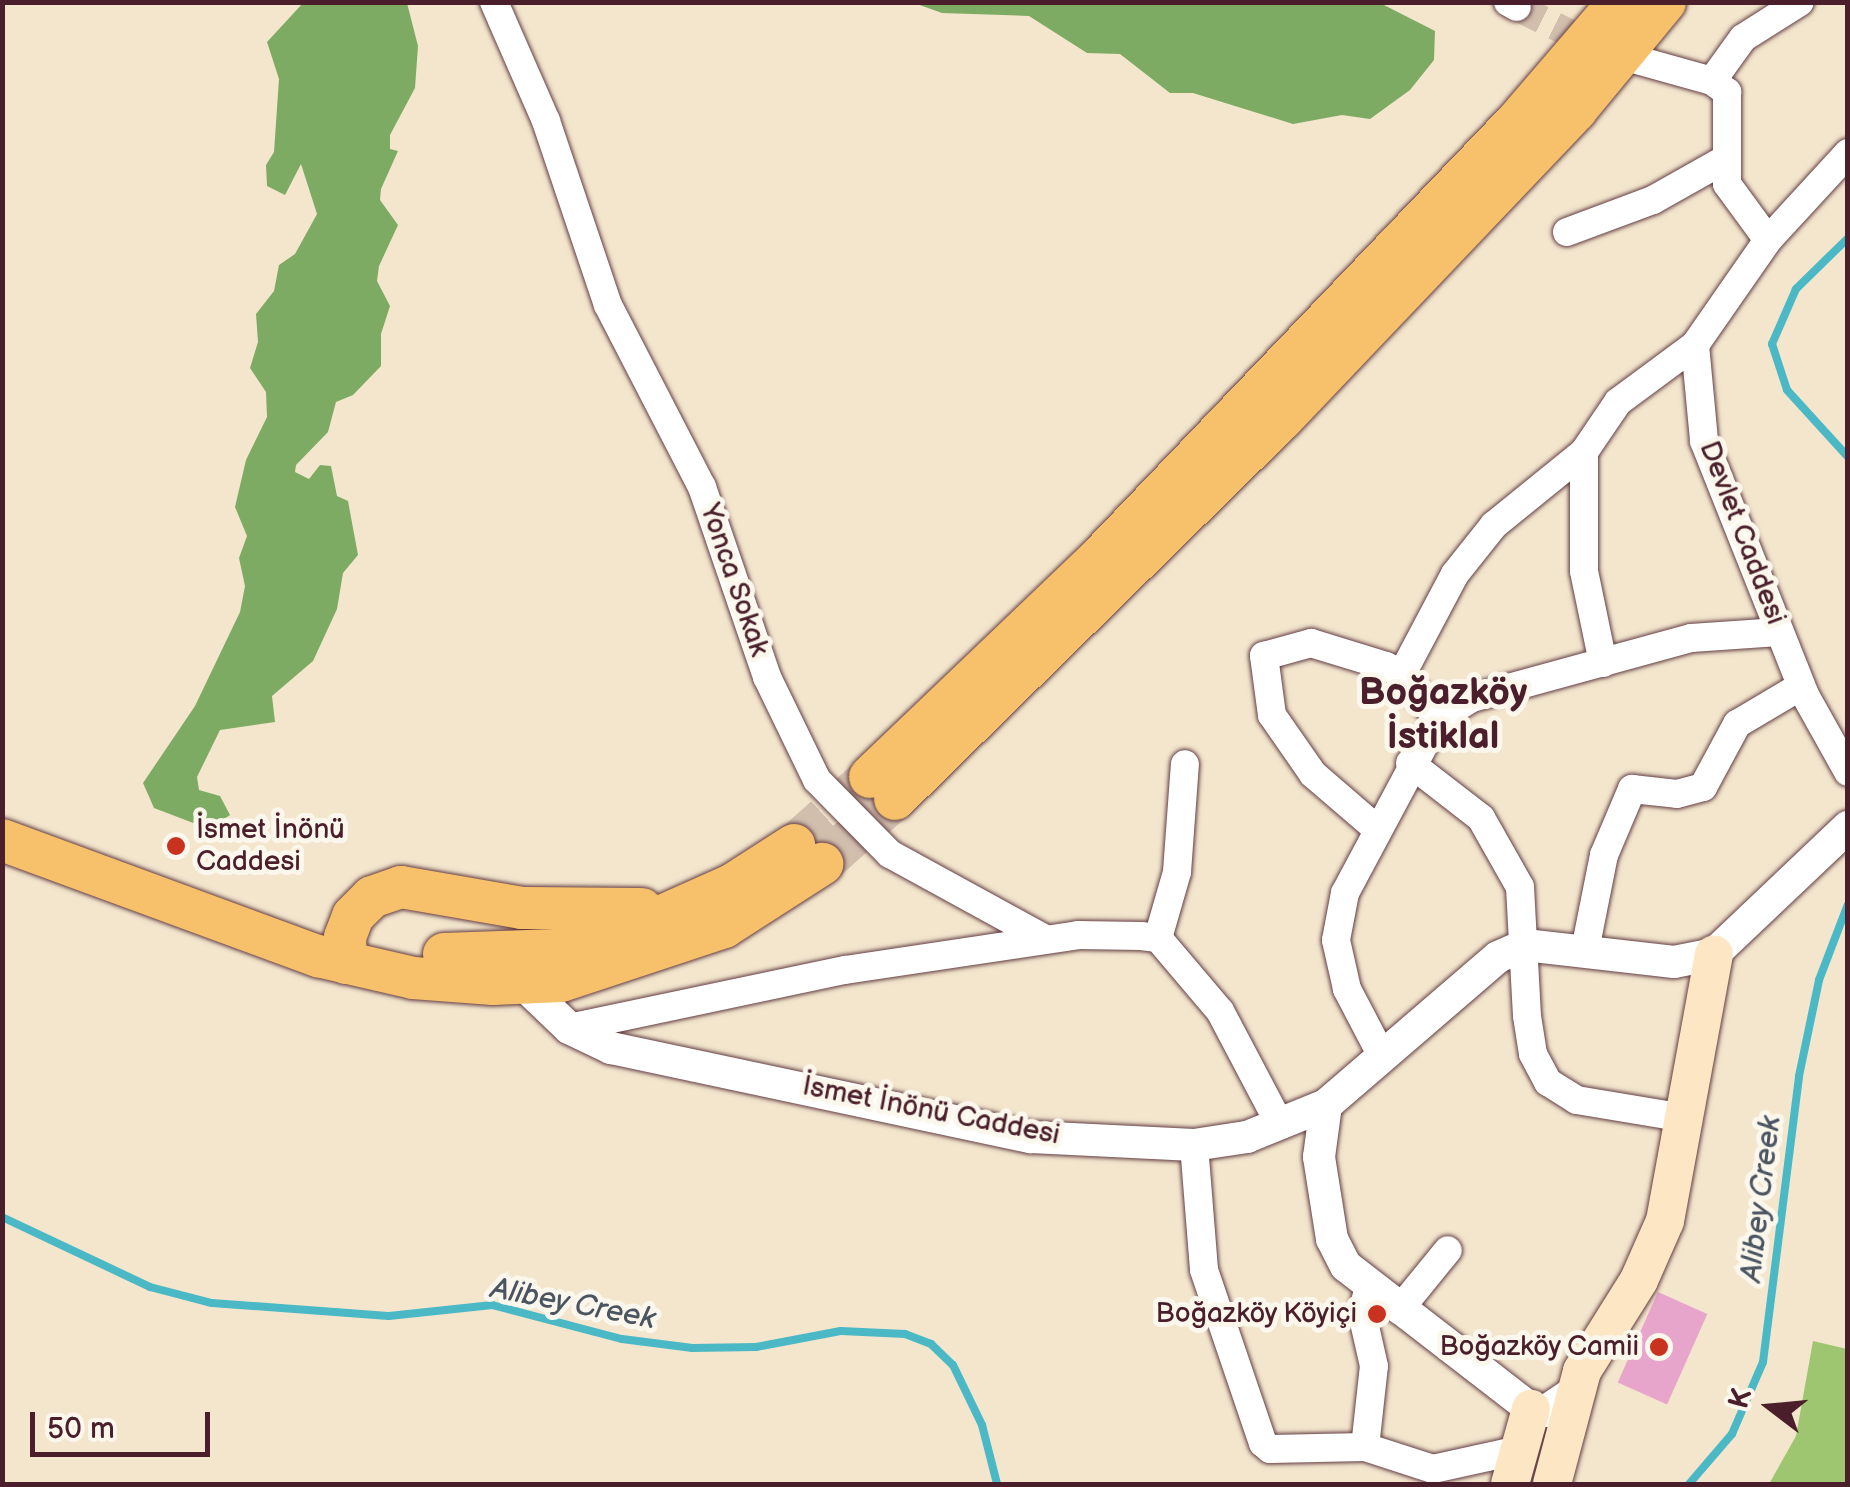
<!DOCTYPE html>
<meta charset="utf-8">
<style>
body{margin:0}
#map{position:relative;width:1850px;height:1487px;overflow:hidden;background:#f3e6cd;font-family:"Balsamiq Sans",sans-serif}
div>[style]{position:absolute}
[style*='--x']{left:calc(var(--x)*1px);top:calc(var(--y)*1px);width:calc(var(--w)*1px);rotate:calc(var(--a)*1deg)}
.green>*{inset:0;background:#9ec671}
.forest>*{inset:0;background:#7eab63}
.stream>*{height:8px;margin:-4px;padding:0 4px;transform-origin:4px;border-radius:4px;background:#4bb8c5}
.building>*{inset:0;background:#e8a5cb;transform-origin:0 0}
.minor-tunnel>*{height:28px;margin-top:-14px;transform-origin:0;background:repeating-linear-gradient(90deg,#d1bead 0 28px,transparent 0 42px)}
.primary-tunnel>*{height:42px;margin-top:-21px;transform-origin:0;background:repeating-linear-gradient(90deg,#d1bead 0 42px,transparent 0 63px)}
.roads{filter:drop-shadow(0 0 2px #633d43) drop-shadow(0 0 2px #633d43)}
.minor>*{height:28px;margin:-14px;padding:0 14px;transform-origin:14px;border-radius:14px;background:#fff}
.tertiary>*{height:32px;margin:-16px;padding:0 16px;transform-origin:16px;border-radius:16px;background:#fff}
.secondary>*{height:38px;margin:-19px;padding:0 19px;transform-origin:19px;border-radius:19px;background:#fce6c4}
.primary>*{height:42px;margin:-21px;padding:0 21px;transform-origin:21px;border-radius:21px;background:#f7c06b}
.dots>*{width:28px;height:28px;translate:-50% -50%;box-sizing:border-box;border:5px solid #fbf7ec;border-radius:50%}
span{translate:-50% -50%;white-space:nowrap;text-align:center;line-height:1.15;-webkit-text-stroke:10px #fbf7ec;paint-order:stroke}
.street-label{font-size:28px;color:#4a1f2b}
.poi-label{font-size:28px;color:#4a1f2b}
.left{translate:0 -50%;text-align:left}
.right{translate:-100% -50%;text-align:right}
.water-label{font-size:30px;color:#4a5561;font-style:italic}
.district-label{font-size:38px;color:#4a1f2b;font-weight:700}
.frame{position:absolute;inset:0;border:5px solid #4a1f2b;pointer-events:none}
.north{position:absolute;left:1720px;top:1357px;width:100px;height:100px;-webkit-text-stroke:8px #fbf7ec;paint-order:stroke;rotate:286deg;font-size:28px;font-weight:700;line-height:40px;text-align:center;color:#4a1f2b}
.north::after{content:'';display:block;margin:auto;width:35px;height:45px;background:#4a1f2b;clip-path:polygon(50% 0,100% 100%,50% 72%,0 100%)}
.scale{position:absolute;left:30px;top:1412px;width:180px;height:45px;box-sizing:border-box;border:5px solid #4a1f2b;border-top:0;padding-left:12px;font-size:30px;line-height:35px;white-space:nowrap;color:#4a1f2b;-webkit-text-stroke:8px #fbf7ec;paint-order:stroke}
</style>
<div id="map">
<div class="green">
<i style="clip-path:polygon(1813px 1341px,1847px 1349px,1847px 1484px,1769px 1484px,1796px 1436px)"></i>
</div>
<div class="forest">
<i style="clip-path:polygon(303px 3px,407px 3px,418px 46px,415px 88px,390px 135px,390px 149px,398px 151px,381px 189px,380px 200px,398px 225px,379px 266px,377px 281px,390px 306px,381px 334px,381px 366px,353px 395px,336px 402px,328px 432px,296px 465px,295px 472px,309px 479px,320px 465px,331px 466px,337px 496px,348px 501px,358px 555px,343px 573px,337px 609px,313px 661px,272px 696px,275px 722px,220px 730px,197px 777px,199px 790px,220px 796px,230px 815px,209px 829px,154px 808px,143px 783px,195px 706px,240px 612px,245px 586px,239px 558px,247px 536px,235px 507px,246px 460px,267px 417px,266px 392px,250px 368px,258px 342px,256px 314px,274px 291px,279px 265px,295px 254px,317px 214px,301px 164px,285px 195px,267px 186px,266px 165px,274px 152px,279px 79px,267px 42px)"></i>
<i style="clip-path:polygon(914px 3px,1380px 3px,1435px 31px,1434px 60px,1410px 90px,1370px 119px,1342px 115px,1293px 124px,1193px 93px,1170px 93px,1120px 54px,1087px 53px,1029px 16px,942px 13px)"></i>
</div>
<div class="stream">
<i style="--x:1848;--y:238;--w:73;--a:135.6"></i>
<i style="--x:1796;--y:289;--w:60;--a:113.6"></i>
<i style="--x:1772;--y:344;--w:48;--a:71.9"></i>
<i style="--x:1787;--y:390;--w:91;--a:47.7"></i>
<i style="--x:2;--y:1217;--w:164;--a:25.3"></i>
<i style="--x:150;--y:1287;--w:64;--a:14.5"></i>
<i style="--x:212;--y:1303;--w:177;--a:4.2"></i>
<i style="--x:389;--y:1316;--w:104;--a:-6.1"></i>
<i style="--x:492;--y:1305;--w:134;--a:14.7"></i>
<i style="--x:622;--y:1339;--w:71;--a:7.3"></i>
<i style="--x:692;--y:1348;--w:64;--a:-0.9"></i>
<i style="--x:756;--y:1347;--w:86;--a:-10.7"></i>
<i style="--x:841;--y:1331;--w:64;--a:2.7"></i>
<i style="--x:905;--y:1334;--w:28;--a:21"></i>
<i style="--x:931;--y:1344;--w:30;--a:44"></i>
<i style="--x:953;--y:1365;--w:67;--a:64.2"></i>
<i style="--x:982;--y:1425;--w:61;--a:75.7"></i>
<i style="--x:1689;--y:1484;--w:66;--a:-49.3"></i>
<i style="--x:1732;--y:1434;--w:78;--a:-66.7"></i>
<i style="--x:1763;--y:1362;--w:288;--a:-82.8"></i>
<i style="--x:1799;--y:1076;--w:98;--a:-78.2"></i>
<i style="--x:1819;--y:980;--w:81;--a:-69.1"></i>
</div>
<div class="building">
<i style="left:1658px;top:1292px;width:54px;height:99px;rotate:24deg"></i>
</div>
<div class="minor-tunnel">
<i style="--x:1517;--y:7;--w:89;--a:26.6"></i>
</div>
<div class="primary-tunnel">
<i style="--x:794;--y:845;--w:102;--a:-41.8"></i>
<i style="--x:822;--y:864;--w:98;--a:-41.7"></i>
</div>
<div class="roads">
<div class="minor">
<i style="--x:494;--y:2;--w:130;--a:66.4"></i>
<i style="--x:546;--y:121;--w:194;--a:71.4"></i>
<i style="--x:608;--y:305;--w:205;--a:62.7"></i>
<i style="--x:702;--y:487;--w:201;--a:71.1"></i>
<i style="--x:767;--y:677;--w:114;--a:64.1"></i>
<i style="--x:817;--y:780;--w:104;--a:45.4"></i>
<i style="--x:890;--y:854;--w:177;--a:28.7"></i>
<i style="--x:1508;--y:2;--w:10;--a:29"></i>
<i style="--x:1637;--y:60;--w:78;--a:15.6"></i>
<i style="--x:1712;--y:81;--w:19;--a:36"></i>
<i style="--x:1727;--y:92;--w:92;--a:90"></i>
<i style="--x:1727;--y:184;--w:69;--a:53.8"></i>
<i style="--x:1712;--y:81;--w:53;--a:-54.2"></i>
<i style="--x:1743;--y:38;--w:67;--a:-32.3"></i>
<i style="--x:1848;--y:153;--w:118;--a:132.6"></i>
<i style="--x:1768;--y:240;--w:128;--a:124.8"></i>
<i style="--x:1695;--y:345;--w:96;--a:84.6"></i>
<i style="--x:1704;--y:441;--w:273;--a:68.3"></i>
<i style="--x:1805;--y:695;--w:88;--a:60.8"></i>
<i style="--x:1567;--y:232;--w:92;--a:-20.4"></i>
<i style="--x:1653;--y:200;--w:81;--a:-29.4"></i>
<i style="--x:1603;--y:663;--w:94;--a:-101.7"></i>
<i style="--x:1584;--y:571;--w:119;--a:-90"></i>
<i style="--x:1584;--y:452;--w:60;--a:-55.8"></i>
<i style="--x:1618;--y:402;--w:96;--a:-36.5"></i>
<i style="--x:1402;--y:674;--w:113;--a:-62.1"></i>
<i style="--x:1455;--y:574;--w:63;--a:-51.5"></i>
<i style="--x:1494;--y:525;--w:116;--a:-39"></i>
<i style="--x:1410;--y:763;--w:90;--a:37.8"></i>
<i style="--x:1481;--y:818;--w:79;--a:60.5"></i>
<i style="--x:1520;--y:887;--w:129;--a:86.9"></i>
<i style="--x:1527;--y:1016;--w:38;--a:81"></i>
<i style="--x:1533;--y:1054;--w:32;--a:62"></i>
<i style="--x:1548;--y:1082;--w:34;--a:32"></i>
<i style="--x:1577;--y:1100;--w:109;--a:9.5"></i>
<i style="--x:1378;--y:830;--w:86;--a:-139.3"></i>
<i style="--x:1313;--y:774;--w:72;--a:-124.8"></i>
<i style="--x:1272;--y:715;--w:60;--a:-97.7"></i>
<i style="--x:1264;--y:656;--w:49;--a:-15.5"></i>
<i style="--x:1311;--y:643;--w:78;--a:17"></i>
<i style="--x:1386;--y:666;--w:18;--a:27"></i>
<i style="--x:1402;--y:674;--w:58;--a:51.3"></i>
<i style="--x:1158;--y:938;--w:69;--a:-73.9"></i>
<i style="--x:1177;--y:872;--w:108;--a:-85.8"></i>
<i style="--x:1585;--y:950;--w:97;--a:-78.7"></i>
<i style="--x:1604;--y:855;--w:72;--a:-67"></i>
<i style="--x:1632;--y:789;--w:45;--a:6.3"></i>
<i style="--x:1677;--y:794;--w:27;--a:-15"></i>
<i style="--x:1703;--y:787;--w:72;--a:-61.6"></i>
<i style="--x:1737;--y:724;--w:74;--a:-30.7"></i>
<i style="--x:569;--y:1028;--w:282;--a:-11.9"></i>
<i style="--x:845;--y:970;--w:236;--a:-8.5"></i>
<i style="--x:1078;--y:935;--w:63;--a:0.9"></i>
<i style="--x:1141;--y:936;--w:17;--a:7"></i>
<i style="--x:1158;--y:938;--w:96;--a:49.7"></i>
<i style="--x:1220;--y:1011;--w:129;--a:62.2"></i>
<i style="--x:1382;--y:1056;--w:76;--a:-117.6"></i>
<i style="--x:1347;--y:989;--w:50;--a:-102.7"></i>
<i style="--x:1336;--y:940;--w:48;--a:-79.2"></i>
<i style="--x:1345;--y:893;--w:197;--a:-61.9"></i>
<i style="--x:1438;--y:719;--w:40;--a:-32"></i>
<i style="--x:1472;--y:698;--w:227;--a:-15.3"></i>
<i style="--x:1691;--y:638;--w:88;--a:-3.9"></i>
<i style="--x:1194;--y:1145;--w:125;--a:85.4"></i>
<i style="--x:1204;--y:1270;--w:183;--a:71.2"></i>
<i style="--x:1263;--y:1443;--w:9;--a:41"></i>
<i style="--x:1270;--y:1449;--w:95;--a:-1.2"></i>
<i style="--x:1365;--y:1447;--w:71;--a:17.9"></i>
<i style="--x:1433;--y:1469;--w:93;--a:-12.4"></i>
<i style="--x:1399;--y:1310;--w:77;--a:-50.8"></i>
<i style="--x:1365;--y:1447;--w:81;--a:-83.7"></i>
<i style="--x:1374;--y:1366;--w:54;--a:-102.8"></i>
<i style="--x:1362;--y:1313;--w:28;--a:-75"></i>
</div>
<div class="tertiary">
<i style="--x:523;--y:984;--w:64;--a:43.7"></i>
<i style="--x:569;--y:1028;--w:47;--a:25.5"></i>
<i style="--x:611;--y:1048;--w:429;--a:12"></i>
<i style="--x:1031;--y:1137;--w:163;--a:2.8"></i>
<i style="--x:1194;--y:1145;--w:54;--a:-8.6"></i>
<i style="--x:1247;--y:1137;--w:85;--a:-22.1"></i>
<i style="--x:1326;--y:1105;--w:227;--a:-40.7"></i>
<i style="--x:1498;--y:957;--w:30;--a:-24"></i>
<i style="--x:1525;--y:945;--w:150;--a:6.5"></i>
<i style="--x:1674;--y:962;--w:41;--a:-11.3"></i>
<i style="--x:1714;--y:954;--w:185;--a:-43.5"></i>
<i style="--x:1326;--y:1105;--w:52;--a:97.7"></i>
<i style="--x:1319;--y:1157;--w:83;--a:81"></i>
<i style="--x:1332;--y:1239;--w:30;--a:63"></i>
<i style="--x:1346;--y:1266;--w:234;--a:37.7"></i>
<i style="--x:1531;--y:1409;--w:15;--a:8"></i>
<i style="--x:1546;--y:1411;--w:34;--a:-34"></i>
</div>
<div class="secondary">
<i style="--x:1510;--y:1484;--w:78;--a:-74.4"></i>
<i style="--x:1552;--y:1484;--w:117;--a:-75.1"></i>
<i style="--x:1582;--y:1371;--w:107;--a:-57.9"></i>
<i style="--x:1639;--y:1280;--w:64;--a:-66.2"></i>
<i style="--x:1665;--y:1221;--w:271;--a:-79.6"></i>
</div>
<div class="primary">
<i style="--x:870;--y:777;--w:320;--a:-43.7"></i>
<i style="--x:1101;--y:556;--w:603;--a:-46.28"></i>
<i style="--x:1518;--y:120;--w:155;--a:-49.4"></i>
<i style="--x:895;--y:799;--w:544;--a:-44.48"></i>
<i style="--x:1283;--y:418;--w:425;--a:-46.4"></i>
<i style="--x:1576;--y:110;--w:140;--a:-50.5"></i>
<i style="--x:2;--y:840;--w:337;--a:20.2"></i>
<i style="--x:318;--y:956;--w:98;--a:13"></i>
<i style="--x:413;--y:978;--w:80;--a:4.3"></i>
<i style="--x:493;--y:984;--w:68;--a:-2.5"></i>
<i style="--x:561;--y:981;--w:172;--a:-18.3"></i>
<i style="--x:724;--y:927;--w:117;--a:-32.7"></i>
<i style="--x:444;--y:954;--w:112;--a:-2"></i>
<i style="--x:556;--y:950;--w:99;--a:-17"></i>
<i style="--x:651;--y:921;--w:89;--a:-24"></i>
<i style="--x:732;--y:885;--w:74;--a:-32.8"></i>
<i style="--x:346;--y:963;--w:26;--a:-92"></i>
<i style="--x:345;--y:937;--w:22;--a:-69"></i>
<i style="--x:353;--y:916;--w:27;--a:-45"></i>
<i style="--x:372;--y:897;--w:31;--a:-19"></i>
<i style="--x:401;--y:887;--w:123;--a:9.8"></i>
<i style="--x:522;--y:908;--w:120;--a:0.5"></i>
</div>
</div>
<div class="dots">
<i style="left:176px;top:846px;background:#c8321e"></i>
<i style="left:1377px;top:1314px;background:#c8321e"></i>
<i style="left:1659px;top:1347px;background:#c8321e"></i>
</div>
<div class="street-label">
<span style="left:1742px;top:533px;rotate:69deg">Devlet Caddesi</span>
<span style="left:734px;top:580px;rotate:71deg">Yonca Sokak</span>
<span style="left:931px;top:1111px;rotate:11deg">İsmet İnönü Caddesi</span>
</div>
<div class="poi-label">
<span class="left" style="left:196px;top:846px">İsmet İnönü<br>Caddesi</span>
<span class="right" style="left:1357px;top:1314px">Boğazköy Köyiçi</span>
<span class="right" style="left:1639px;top:1347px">Boğazköy Camii</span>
</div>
<div class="water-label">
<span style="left:1761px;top:1199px;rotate:-83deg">Alibey Creek</span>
<span style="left:573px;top:1304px;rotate:11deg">Alibey Creek</span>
</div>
<div class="district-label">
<span style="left:1443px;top:715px">Boğazköy<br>İstiklal</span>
</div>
<div class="frame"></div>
<div class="north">K</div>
<div class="scale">50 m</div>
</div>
